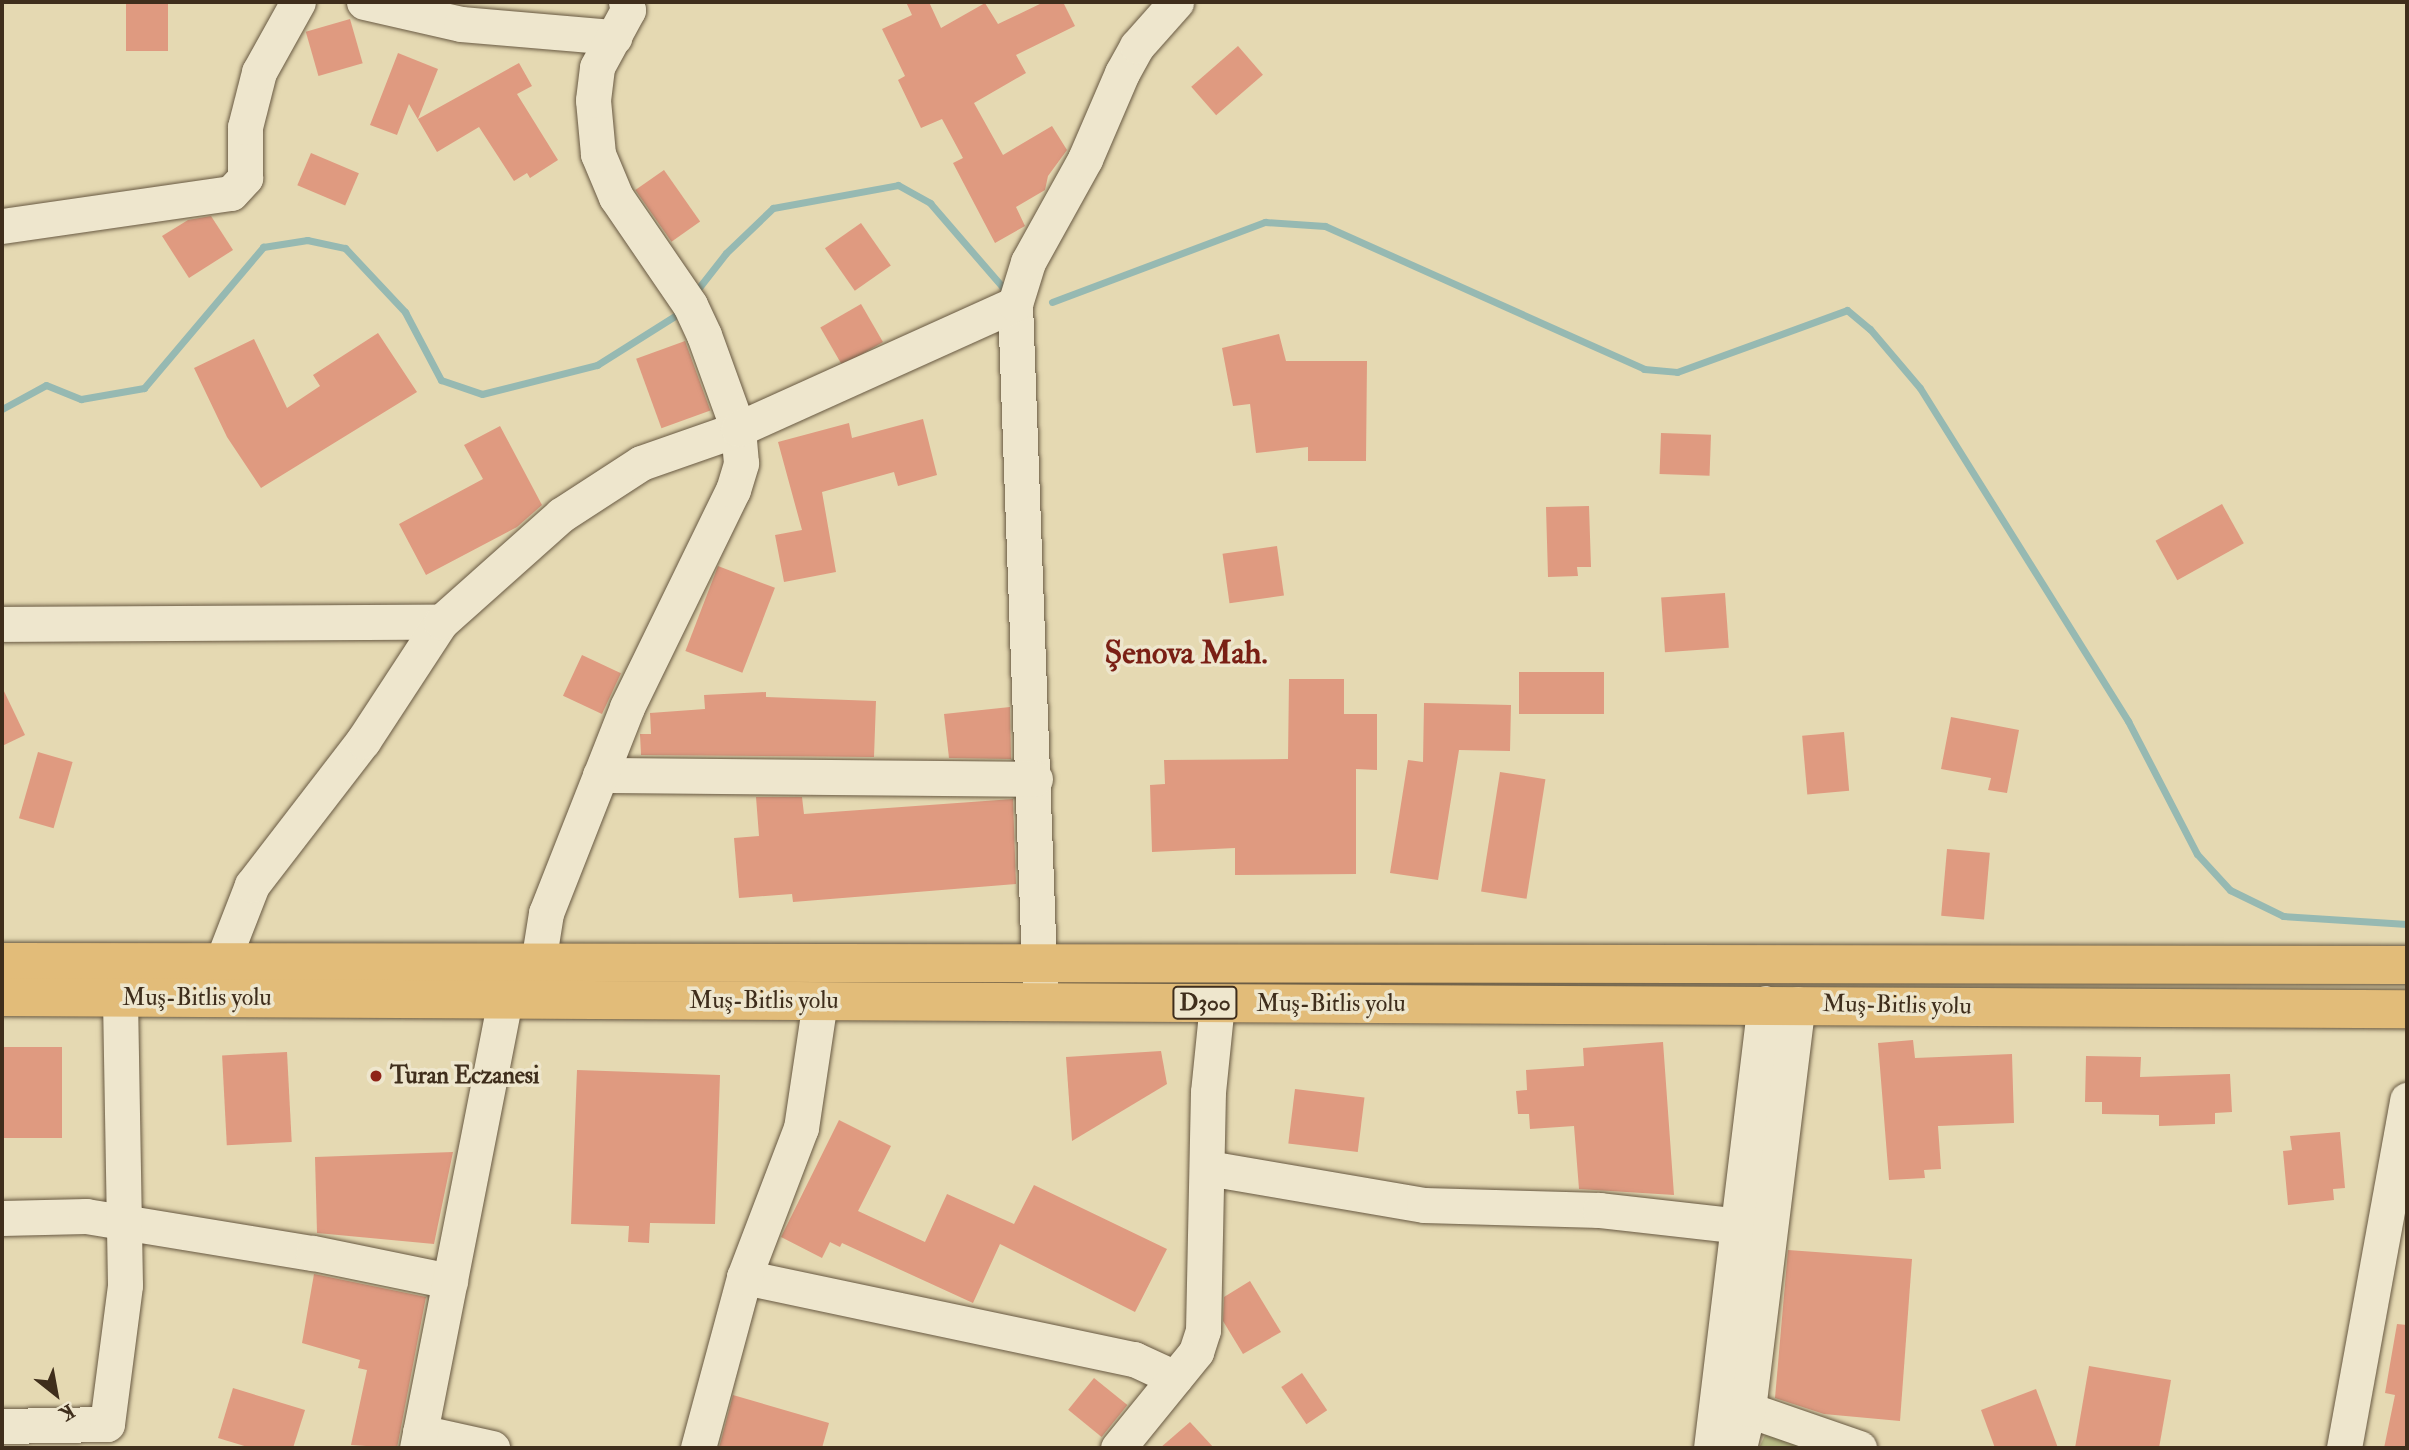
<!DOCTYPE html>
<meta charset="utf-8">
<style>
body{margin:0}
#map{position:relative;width:2409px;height:1450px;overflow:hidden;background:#e5d9b2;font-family:"IM FELL Double Pica",serif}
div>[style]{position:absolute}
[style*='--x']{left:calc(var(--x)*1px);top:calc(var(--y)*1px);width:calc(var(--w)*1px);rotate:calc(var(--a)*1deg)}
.green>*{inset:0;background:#babe88}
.stream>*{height:7px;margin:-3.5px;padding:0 3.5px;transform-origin:3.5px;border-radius:3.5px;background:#96b9b2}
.building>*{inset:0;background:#df9a80;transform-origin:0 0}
.roads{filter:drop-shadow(0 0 2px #685942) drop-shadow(0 0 2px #685942)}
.minor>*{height:35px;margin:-17.5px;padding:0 17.5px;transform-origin:17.5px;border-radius:17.5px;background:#eee6cd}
.highway>*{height:38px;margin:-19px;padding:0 19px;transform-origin:19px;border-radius:19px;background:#e2bc79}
.dots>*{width:19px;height:19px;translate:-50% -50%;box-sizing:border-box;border:4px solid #eee6cd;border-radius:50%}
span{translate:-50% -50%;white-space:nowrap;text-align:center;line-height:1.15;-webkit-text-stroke:7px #eee6cd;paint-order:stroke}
.shield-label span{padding:2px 5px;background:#eee6cd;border:2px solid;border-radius:5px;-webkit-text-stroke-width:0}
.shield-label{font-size:23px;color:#3f2e1c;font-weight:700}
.street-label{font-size:24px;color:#3f2e1c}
.poi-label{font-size:24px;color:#3f2e1c;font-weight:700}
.left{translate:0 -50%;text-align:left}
.district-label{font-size:32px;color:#7a1f14;font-weight:700}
.frame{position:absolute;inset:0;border:4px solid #3f2e1c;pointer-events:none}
.north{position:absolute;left:21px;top:1359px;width:70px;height:70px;-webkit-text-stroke:5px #eee6cd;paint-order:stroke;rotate:149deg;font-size:19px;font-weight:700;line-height:28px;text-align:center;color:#3f2e1c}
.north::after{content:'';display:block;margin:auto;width:24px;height:32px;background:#3f2e1c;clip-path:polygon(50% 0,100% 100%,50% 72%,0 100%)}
</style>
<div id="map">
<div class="green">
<i style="clip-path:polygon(1767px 1431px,1822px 1448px,1759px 1448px)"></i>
</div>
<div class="stream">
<i style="--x:694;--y:294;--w:52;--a:-52"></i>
<i style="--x:726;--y:253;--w:65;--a:-43.8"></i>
<i style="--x:773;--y:208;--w:127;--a:-10.4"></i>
<i style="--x:898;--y:185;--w:37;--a:29"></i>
<i style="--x:930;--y:203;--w:116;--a:49.2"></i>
<i style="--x:1052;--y:302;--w:228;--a:-20.6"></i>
<i style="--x:1265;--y:222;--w:60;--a:3.8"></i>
<i style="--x:1325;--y:226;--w:350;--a:24.1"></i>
<i style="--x:1644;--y:369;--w:33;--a:5"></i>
<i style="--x:1677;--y:372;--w:181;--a:-20"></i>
<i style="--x:1847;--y:310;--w:30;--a:40"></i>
<i style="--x:1870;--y:329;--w:77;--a:49.7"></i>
<i style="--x:1920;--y:388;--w:393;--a:58"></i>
<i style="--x:2128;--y:721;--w:150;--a:62.6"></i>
<i style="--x:2197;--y:854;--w:49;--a:47.5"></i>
<i style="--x:2230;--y:890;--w:59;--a:26.1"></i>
<i style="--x:2283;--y:916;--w:124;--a:3.7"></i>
<i style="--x:2;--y:409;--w:50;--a:-28.6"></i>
<i style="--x:46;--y:385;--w:38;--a:22"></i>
<i style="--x:81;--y:399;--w:64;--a:-9.9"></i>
<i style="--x:144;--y:388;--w:185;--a:-49.8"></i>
<i style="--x:263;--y:247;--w:45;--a:-9"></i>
<i style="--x:307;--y:240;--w:39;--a:12"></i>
<i style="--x:345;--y:248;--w:88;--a:46.8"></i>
<i style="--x:405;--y:312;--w:77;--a:62.1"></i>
<i style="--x:441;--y:380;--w:43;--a:18.9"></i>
<i style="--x:482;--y:394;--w:119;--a:-14.2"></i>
<i style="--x:597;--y:365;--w:99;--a:-32.2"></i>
</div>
<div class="building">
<i style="left:126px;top:2px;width:42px;height:49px"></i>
<i style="clip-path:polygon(906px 2px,929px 2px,941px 28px,985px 3px,998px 24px,1044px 2px,1063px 2px,1075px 26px,1016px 55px,1026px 73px,974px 103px,1003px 155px,1052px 126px,1067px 150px,1048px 176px,1045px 190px,1016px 207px,1025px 226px,995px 243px,953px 163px,963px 158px,942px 119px,921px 128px,898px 80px,905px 76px,882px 29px,912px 15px)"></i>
<i style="left:350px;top:19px;width:46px;height:46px;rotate:74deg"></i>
<i style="left:1238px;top:46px;width:38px;height:62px;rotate:49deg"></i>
<i style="clip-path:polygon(398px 53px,438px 69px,418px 119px,519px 63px,532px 86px,517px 94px,558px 160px,530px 178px,527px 173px,514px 181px,479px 127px,437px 152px,409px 104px,397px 135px,370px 125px)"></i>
<i style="left:311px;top:153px;width:52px;height:35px;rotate:23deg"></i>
<i style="left:664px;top:170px;width:63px;height:35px;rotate:55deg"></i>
<i style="clip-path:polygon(211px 216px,233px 250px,189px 278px,162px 236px,188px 220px)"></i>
<i style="left:861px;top:223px;width:52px;height:44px;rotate:55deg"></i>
<i style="left:861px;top:304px;width:44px;height:47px;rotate:60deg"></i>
<i style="clip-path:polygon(378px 333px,417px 392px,261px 488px,227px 437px,194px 368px,254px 339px,287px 408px,320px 386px,313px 375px)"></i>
<i style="clip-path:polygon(1279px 334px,1286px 361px,1367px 361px,1366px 461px,1308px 461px,1308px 447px,1256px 453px,1250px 404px,1233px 406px,1222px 348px)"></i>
<i style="left:685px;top:341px;width:74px;height:52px;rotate:70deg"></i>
<i style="clip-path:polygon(923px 419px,937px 475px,898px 486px,894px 472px,822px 492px,836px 572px,784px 582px,775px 535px,802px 530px,778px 442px,849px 423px,852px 438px)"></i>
<i style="clip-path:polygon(500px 426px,542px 505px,517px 527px,426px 575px,399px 524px,483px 479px,464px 445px)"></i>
<i style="left:1661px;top:433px;width:50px;height:41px;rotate:2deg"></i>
<i style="left:2222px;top:504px;width:45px;height:76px;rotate:61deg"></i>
<i style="clip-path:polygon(1589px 506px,1591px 567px,1577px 567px,1578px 576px,1548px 577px,1546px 507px)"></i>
<i style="left:1277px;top:546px;width:50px;height:55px;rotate:82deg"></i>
<i style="left:718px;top:566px;width:61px;height:91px;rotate:21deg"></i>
<i style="left:1725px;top:593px;width:55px;height:64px;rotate:86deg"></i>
<i style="left:582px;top:655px;width:43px;height:45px;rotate:25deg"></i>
<i style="left:1604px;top:672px;width:42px;height:85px;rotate:90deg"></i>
<i style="clip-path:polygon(1289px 679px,1344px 679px,1344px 714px,1377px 714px,1377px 770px,1356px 769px,1356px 874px,1235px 875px,1235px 848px,1152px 852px,1150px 785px,1165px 784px,1164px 760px,1288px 759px)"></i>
<i style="clip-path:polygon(2px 687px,25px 735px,2px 746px)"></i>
<i style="clip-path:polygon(766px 692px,766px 697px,876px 701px,874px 757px,641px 755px,640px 734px,651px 734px,650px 713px,705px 709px,704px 695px)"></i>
<i style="clip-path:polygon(1424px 703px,1511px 705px,1510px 751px,1459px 750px,1438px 880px,1390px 873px,1408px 760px,1423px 762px)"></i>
<i style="clip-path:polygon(1010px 707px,1011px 759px,949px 758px,944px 714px)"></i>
<i style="clip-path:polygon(1951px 717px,2019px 730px,2007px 793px,1988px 790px,1991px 778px,1941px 769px)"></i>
<i style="left:1844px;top:732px;width:59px;height:42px;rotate:85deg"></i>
<i style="left:38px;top:752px;width:36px;height:69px;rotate:16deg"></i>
<i style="left:1500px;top:772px;width:46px;height:121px;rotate:9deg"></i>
<i style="clip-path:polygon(756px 797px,802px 797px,804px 814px,1013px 799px,1016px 884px,793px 902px,792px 894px,739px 898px,734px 838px,759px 836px)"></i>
<i style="left:1947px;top:849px;width:43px;height:67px;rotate:5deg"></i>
<i style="clip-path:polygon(1913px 1040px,1915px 1058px,2012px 1054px,2014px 1123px,1938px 1126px,1941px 1169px,1924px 1170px,1925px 1178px,1889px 1180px,1878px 1043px)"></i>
<i style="clip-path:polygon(1663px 1042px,1674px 1195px,1579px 1189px,1574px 1126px,1530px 1129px,1529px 1114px,1518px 1114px,1516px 1091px,1527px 1090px,1526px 1070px,1584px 1066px,1583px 1048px)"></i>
<i style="left:2px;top:1047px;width:60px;height:91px"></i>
<i style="clip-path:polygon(1161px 1051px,1167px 1084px,1072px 1141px,1066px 1057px)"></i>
<i style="left:287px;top:1052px;width:90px;height:65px;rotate:87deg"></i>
<i style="clip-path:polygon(2086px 1056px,2141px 1057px,2140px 1077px,2230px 1074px,2232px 1112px,2215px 1113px,2215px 1124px,2159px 1126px,2159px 1115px,2102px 1114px,2102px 1102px,2085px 1102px)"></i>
<i style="clip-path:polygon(577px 1070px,720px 1075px,715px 1224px,650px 1223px,649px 1243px,628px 1242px,629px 1226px,571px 1224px)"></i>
<i style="left:1295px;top:1089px;width:70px;height:55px;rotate:7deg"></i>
<i style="clip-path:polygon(839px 1120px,891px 1146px,858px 1211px,925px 1242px,947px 1194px,1014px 1224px,1034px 1185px,1167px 1249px,1135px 1312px,1000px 1244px,973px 1303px,842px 1243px,840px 1247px,830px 1242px,822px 1258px,781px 1237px)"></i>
<i style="clip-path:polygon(2340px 1132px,2345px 1188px,2333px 1189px,2334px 1200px,2288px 1205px,2283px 1151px,2292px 1150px,2290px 1136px)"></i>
<i style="clip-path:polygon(453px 1152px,434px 1244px,317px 1233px,315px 1157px)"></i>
<i style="clip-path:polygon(1788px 1250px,1912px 1259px,1900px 1421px,1824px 1414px,1775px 1398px)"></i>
<i style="clip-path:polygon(314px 1274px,426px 1297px,397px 1448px,351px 1445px,367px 1370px,358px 1368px,360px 1360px,302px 1343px)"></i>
<i style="clip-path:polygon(1250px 1281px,1281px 1332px,1243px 1354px,1223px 1321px,1224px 1297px)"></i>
<i style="clip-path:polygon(2397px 1324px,2407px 1325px,2407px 1448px,2384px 1448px,2395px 1395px,2385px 1393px)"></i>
<i style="clip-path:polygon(2089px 1366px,2171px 1380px,2159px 1448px,2075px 1448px)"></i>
<i style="left:1302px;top:1373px;width:45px;height:25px;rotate:56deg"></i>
<i style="left:1094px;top:1378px;width:43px;height:41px;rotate:39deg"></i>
<i style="clip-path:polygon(233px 1388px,305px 1410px,293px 1448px,251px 1448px,218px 1438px)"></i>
<i style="clip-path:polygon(2036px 1389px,2058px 1448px,1995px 1448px,1981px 1410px)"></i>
<i style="clip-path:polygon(733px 1395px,829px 1423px,822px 1448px,719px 1448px)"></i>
<i style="clip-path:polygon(1190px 1422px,1214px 1448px,1160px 1448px)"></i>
</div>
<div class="roads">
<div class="minor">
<i style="--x:364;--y:2;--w:99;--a:12.8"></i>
<i style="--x:461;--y:24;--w:154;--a:4.9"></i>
<i style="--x:2;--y:226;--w:231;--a:-8.2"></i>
<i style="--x:231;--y:193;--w:21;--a:-47"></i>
<i style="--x:245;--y:178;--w:51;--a:-90"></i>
<i style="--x:245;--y:127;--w:57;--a:-75.7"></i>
<i style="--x:259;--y:72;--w:80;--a:-60.9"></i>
<i style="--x:1015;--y:304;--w:689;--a:87.92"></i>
<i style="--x:2;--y:624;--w:439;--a:-0.3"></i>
<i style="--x:600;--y:775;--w:435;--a:0.5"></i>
<i style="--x:538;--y:963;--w:51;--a:-80.9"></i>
<i style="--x:546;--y:913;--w:221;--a:-68.5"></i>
<i style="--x:627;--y:707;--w:242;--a:-64"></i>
<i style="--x:733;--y:490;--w:28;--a:-73"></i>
<i style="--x:741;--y:463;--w:34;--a:-95"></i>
<i style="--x:738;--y:429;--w:100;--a:-109.9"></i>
<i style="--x:704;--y:335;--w:33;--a:-115"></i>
<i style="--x:690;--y:305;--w:131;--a:-124.4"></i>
<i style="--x:616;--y:197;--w:47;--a:-112.7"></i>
<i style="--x:598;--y:154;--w:54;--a:-95.3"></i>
<i style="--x:593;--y:100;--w:33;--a:-83"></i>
<i style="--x:597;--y:67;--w:65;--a:-61.5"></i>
<i style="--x:628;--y:10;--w:8;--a:-104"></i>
<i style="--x:218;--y:988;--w:26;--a:-81"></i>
<i style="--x:222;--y:962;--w:83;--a:-68.7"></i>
<i style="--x:252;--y:885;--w:182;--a:-52.4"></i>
<i style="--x:363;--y:741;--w:142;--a:-56.8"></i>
<i style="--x:441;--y:622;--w:161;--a:-41.7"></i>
<i style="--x:561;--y:515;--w:95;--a:-33"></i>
<i style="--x:641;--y:463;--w:103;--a:-19.3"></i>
<i style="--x:738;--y:429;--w:304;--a:-24.3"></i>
<i style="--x:1015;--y:304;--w:44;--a:-72.8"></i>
<i style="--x:1028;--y:262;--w:118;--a:-61"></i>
<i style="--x:1085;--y:159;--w:94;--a:-66.7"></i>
<i style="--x:1122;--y:73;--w:31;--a:-61"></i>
<i style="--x:1137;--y:46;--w:59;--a:-48.4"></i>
<i style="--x:1208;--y:1168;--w:219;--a:9.7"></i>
<i style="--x:1424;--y:1205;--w:176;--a:1.6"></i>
<i style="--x:1600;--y:1210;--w:141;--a:6.5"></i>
<i style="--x:2;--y:1218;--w:84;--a:-1.4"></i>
<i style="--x:86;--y:1216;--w:230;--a:9.3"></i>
<i style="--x:313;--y:1253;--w:140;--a:11.6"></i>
<i style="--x:744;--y:1277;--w:399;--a:11.9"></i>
<i style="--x:1134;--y:1359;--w:45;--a:24.9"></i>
<i style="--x:1726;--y:1402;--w:141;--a:19.1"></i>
<i style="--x:2;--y:1426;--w:105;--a:-1.1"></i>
<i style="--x:107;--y:1424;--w:140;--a:-82.6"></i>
<i style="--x:125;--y:1285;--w:287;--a:-91"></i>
<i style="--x:420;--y:1432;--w:74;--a:12.5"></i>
<i style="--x:417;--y:1448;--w:457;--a:-78.9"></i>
<i style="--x:698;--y:1448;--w:177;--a:-74.9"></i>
<i style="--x:744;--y:1277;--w:160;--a:-69.1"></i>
<i style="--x:801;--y:1128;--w:128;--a:-81.5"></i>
<i style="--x:1118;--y:1448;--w:124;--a:-50.9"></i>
<i style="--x:1196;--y:1352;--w:23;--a:-72"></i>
<i style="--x:1203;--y:1330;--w:238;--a:-88.8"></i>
<i style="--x:1208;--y:1092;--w:89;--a:-84.2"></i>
<i style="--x:1711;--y:1448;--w:448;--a:-83.1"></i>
<i style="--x:1739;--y:1448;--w:40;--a:-77"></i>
<i style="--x:1748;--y:1409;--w:408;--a:-83"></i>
<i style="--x:2344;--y:1448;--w:354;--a:-79.7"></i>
</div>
<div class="highway">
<i style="--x:2;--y:962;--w:2405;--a:0.07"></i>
<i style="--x:2;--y:997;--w:2405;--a:0.29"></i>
</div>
</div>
<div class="dots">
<i style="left:376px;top:1076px;background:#8f2418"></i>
</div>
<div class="shield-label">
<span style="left:1205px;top:1003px">D300</span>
</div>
<div class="street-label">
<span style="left:197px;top:998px">Muş-Bitlis yolu</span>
<span style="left:764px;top:1001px">Muş-Bitlis yolu</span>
<span style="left:1331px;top:1004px">Muş-Bitlis yolu</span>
<span style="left:1897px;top:1005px;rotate:1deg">Muş-Bitlis yolu</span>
</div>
<div class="poi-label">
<span class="left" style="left:390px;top:1076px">Turan Eczanesi</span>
</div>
<div class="district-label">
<span style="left:1186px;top:653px">Şenova Mah.</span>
</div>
<div class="frame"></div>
<div class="north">K</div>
</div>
